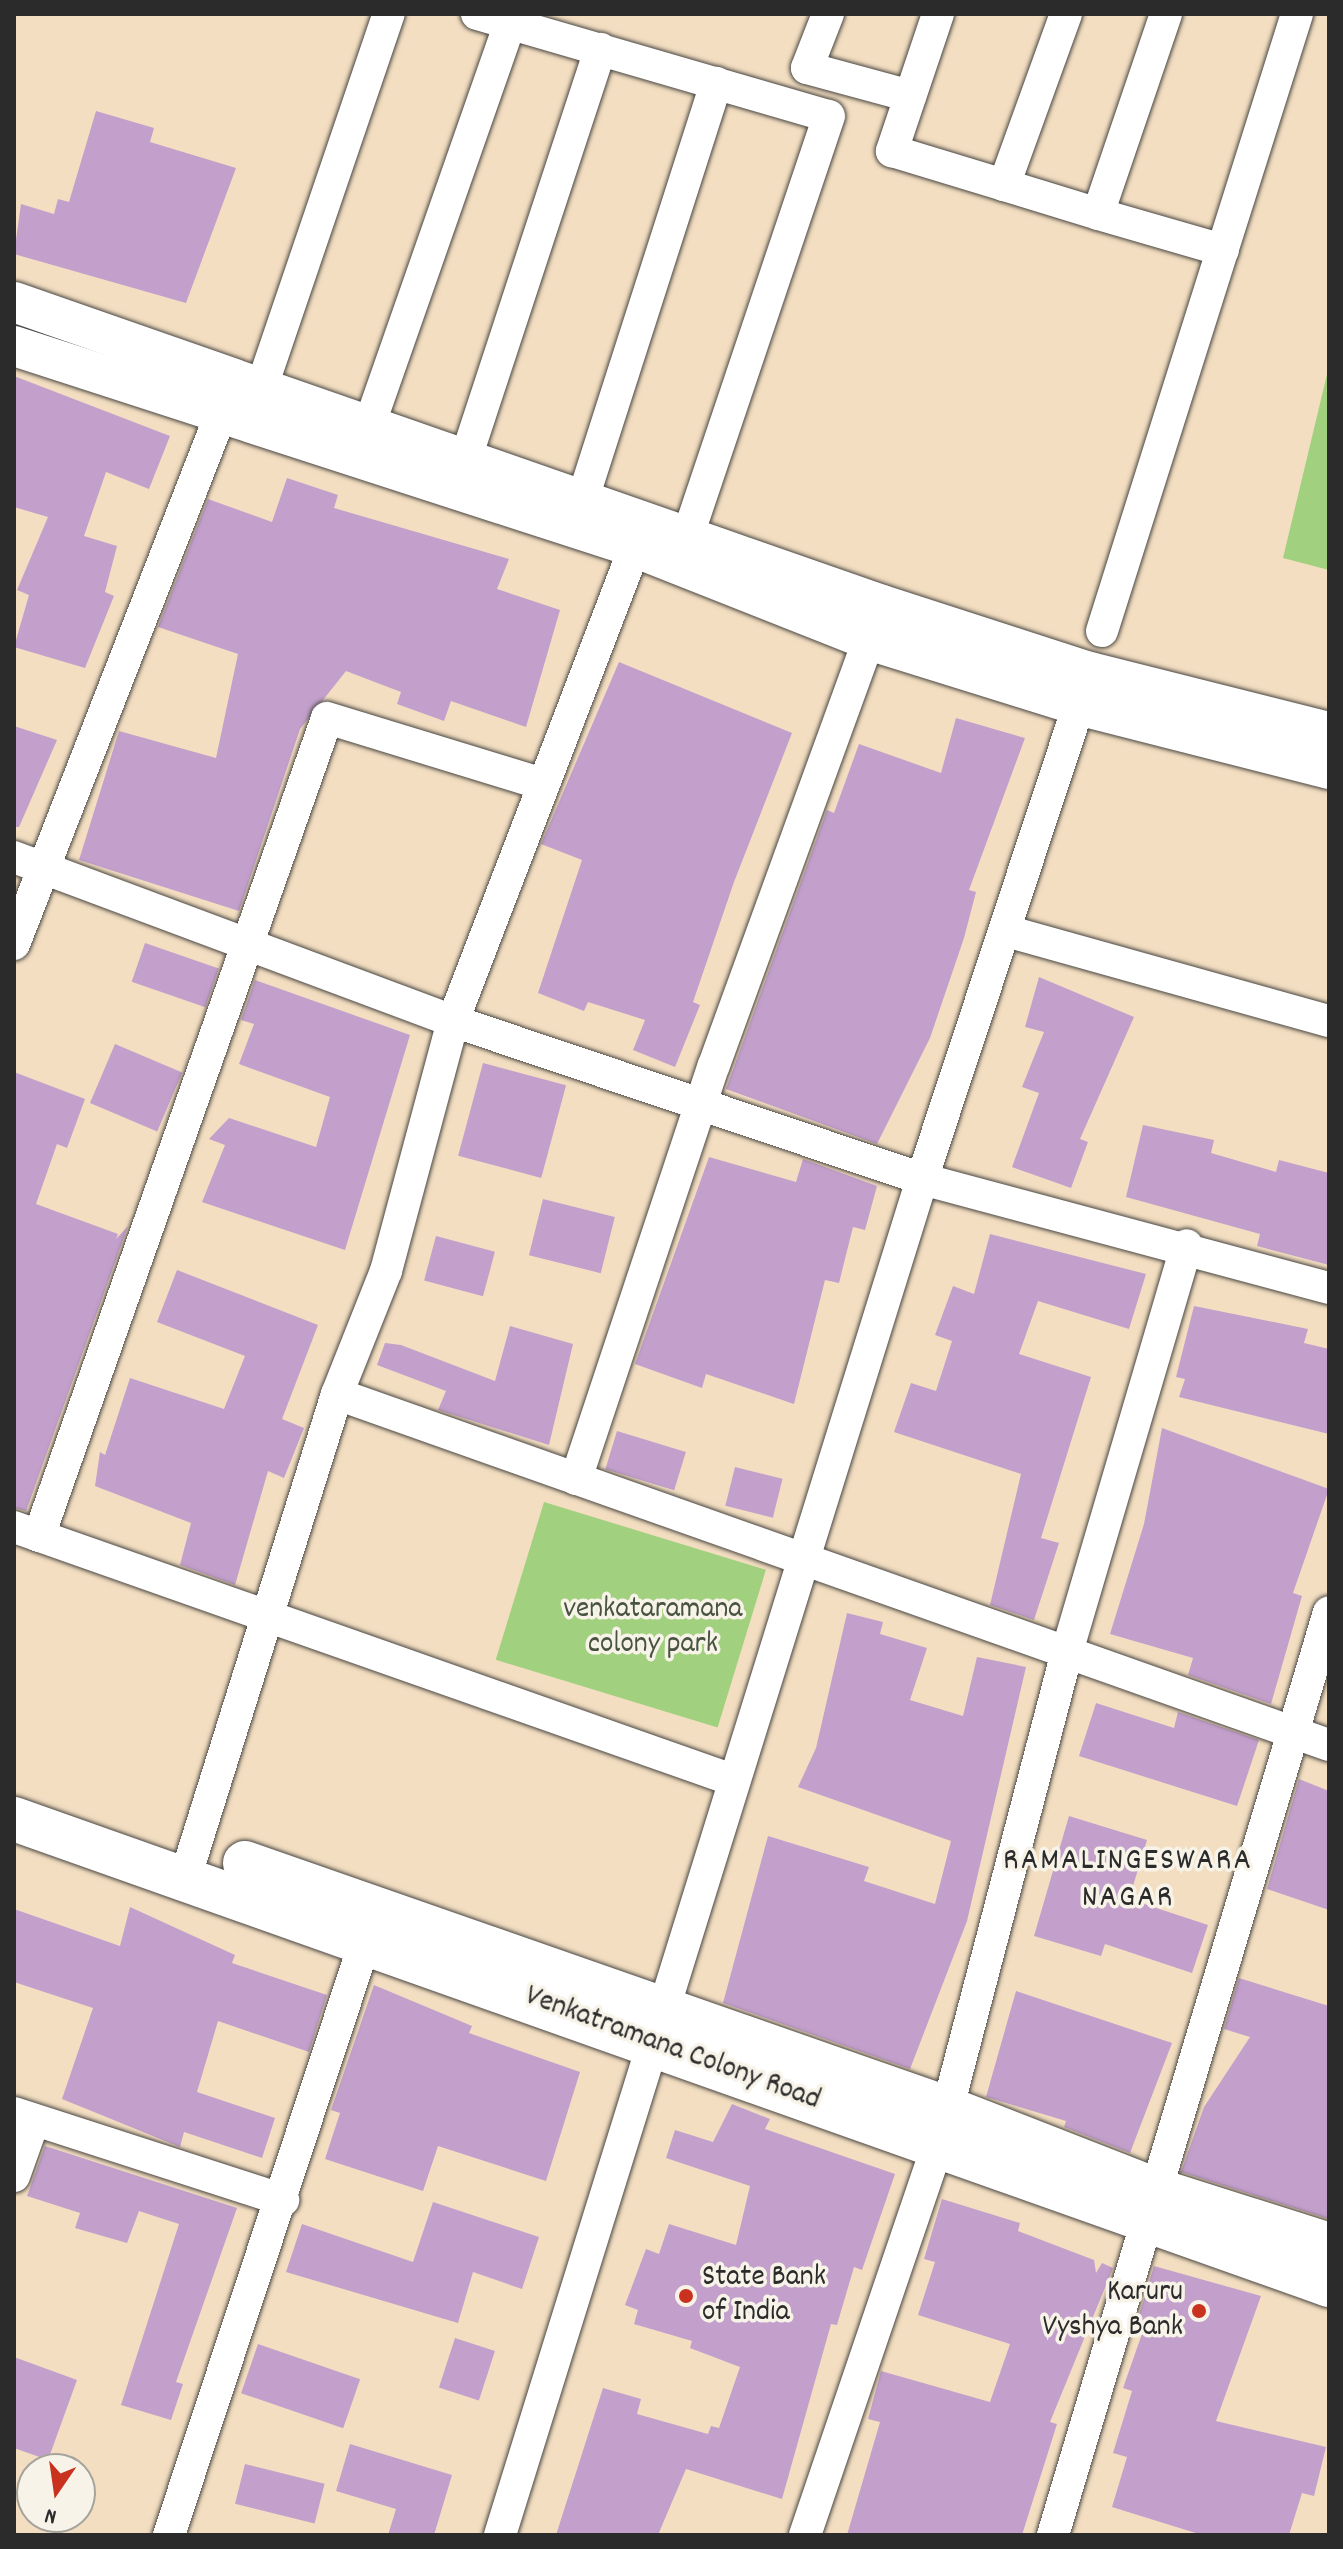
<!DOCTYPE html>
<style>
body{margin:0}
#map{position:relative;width:1343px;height:2549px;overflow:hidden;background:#f3dec1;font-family:Dekko,sans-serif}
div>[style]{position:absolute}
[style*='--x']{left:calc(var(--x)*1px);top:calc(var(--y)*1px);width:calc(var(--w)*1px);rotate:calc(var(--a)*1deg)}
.green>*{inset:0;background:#a1d07e;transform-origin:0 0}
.building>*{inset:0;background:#c3a0cc;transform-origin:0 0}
.roads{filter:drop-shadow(0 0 2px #494642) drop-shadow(0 0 2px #494642)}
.minor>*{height:32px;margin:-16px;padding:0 16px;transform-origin:16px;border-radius:16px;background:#fff}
.tertiary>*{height:40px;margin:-20px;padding:0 20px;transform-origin:20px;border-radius:20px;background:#fff}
.secondary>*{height:44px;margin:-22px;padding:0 22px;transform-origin:22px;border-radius:22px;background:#fff}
.dots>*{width:22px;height:22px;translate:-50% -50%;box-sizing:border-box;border:4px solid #f7f3e8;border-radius:50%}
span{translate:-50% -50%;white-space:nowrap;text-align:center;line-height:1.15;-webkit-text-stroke:7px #f7f3e8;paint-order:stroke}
.park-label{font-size:30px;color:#485440}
.street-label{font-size:30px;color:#2b2b2b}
.poi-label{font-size:30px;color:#2b2b2b}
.left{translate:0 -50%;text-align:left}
.right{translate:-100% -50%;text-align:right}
.neighbourhood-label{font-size:32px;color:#2b2b2b;letter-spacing:2px}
.frame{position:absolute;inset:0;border:16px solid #2b2b2b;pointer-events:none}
.north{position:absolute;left:16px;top:2453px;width:80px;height:80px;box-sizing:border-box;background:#f7f3e8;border:2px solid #a5a39c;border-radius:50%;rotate:193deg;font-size:22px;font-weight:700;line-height:32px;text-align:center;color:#2b2b2b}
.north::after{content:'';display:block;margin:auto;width:28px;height:36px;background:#c8321e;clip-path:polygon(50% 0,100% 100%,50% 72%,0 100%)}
</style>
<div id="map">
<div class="green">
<i style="clip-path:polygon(1329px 366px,1329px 570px,1283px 558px)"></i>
<i style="left:544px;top:1502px;width:232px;height:165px;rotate:17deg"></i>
</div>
<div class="building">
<i style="clip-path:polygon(96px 111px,154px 128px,150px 142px,236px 168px,186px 303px,14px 254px,21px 204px,54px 214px,58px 199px,69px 202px)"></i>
<i style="clip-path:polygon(14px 376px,170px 436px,149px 489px,106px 472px,84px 536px,117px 546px,105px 592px,114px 596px,85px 668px,14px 647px,29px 595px,17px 590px,48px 517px,14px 507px)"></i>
<i style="clip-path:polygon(287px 478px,338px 495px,334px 508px,509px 559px,497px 589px,560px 610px,526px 727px,451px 701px,444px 721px,397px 704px,401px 692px,346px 671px,300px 729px,239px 911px,79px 860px,119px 731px,216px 758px,238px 654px,158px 627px,208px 499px,272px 522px)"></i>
<i style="clip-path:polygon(619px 662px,792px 733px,734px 882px,693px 1002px,700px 1005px,675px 1067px,633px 1050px,645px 1020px,588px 1002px,584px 1011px,538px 993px,582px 860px,541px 844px)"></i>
<i style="clip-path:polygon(956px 718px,1025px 738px,969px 890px,976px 892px,964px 938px,930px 1038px,877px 1144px,726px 1089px,827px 810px,834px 813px,859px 744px,941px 773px)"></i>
<i style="clip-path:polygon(14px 726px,57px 740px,19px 827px,14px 827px)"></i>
<i style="left:145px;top:943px;width:78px;height:41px;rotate:19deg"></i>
<i style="clip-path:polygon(1039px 977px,1134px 1017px,1080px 1139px,1088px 1142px,1071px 1188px,1012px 1167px,1039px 1093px,1022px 1087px,1044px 1032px,1025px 1027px)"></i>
<i style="clip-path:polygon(255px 980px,410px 1035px,345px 1250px,202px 1202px,225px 1145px,209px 1139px,229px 1118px,316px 1147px,330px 1097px,239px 1064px,254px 1024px,241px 1020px)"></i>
<i style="left:115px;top:1044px;width:73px;height:64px;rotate:23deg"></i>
<i style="left:483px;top:1063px;width:86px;height:96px;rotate:15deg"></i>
<i style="clip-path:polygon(14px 1072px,85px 1099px,67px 1148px,57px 1144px,36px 1204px,118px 1234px,116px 1239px,128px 1226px,26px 1511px,14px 1508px)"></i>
<i style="clip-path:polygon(1143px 1125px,1214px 1140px,1211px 1153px,1276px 1172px,1279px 1160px,1329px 1173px,1329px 1265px,1257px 1246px,1260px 1234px,1126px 1197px)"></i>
<i style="clip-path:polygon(709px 1157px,796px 1182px,803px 1159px,877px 1186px,865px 1230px,853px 1227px,839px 1283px,825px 1280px,794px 1404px,706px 1374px,702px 1388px,635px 1364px)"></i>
<i style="left:543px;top:1199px;width:74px;height:58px;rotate:14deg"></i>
<i style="clip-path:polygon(990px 1234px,1146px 1274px,1129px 1329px,1038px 1301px,1019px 1354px,1091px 1377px,1041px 1538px,1059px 1543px,1034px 1620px,990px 1605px,1021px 1474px,894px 1432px,911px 1383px,936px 1391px,952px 1341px,935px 1335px,953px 1286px,974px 1294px)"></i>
<i style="left:436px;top:1236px;width:61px;height:46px;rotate:15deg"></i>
<i style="clip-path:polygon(177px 1270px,318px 1325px,282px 1419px,304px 1428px,284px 1478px,268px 1471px,235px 1585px,180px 1565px,191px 1523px,95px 1486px,100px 1452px,105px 1455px,130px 1378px,224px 1409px,245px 1356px,157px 1322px)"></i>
<i style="clip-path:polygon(1194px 1306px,1308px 1329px,1304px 1343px,1329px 1349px,1329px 1434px,1179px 1397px,1185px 1379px,1176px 1377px)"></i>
<i style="clip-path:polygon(510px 1326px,573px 1344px,549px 1445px,438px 1410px,446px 1391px,377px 1365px,385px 1343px,401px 1345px,495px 1381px)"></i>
<i style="clip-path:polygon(1162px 1428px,1329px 1489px,1293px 1593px,1302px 1596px,1271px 1704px,1188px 1675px,1193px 1658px,1110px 1634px,1144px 1524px)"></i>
<i style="left:617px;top:1431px;width:72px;height:40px;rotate:17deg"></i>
<i style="left:735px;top:1467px;width:49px;height:40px;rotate:14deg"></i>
<i style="clip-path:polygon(847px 1613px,883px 1622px,880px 1634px,927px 1648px,910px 1700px,963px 1716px,977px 1657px,1026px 1667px,967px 1921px,910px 2069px,723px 2003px,768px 1836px,869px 1867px,864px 1881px,935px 1904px,951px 1841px,798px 1787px,816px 1748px)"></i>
<i style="clip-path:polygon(1096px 1703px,1174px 1728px,1178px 1712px,1259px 1740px,1237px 1806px,1079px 1756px)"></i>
<i style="clip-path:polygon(1299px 1779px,1329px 1791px,1329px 1910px,1267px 1889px)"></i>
<i style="clip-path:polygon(1069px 1816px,1147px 1840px,1129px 1899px,1208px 1925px,1192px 1973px,1105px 1944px,1101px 1956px,1034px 1936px)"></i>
<i style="clip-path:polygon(130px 1907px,235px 1955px,232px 1963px,327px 1995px,309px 2052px,218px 2021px,197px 2092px,275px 2118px,262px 2158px,184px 2132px,180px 2147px,62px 2099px,93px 2008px,14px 1982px,14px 1909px,120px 1946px)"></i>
<i style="clip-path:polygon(1239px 1978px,1329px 2006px,1329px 2219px,1181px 2172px,1204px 2107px,1250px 2037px,1224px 2029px)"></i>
<i style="clip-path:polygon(374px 1985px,472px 2026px,469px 2033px,580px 2072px,546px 2181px,438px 2146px,423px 2191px,325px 2159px,340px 2113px,331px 2110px)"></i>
<i style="clip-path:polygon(1016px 1991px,1172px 2043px,1130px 2153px,1064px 2127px,1066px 2121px,986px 2097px)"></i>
<i style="clip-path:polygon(732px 2104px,770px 2119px,765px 2129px,895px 2174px,862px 2270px,854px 2267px,837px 2325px,831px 2324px,782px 2499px,686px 2469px,658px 2535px,556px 2535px,603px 2388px,641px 2399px,637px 2414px,708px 2434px,711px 2426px,719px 2428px,740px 2367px,690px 2348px,692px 2341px,634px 2324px,638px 2310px,625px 2305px,646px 2249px,659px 2254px,669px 2224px,736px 2245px,750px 2186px,666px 2158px,675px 2130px,713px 2142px)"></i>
<i style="clip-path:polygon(45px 2146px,237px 2208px,176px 2382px,183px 2384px,171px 2420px,121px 2405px,179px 2224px,139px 2211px,127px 2243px,75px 2228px,80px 2213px,27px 2196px)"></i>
<i style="clip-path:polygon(942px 2199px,1020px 2223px,1018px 2231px,1094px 2260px,1096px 2273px,1102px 2263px,1113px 2268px,1050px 2422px,1057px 2424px,1022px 2535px,847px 2535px,880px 2422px,868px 2419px,881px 2371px,990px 2402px,1010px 2344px,918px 2315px,935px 2262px,924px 2259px)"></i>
<i style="clip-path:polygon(433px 2202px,539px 2237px,522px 2289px,473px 2272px,458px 2323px,286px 2272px,302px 2224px,413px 2262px)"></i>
<i style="clip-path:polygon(1154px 2266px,1261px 2296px,1216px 2421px,1326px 2447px,1314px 2496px,1302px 2493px,1289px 2535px,1202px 2535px,1112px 2507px,1127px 2457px,1113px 2453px,1132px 2391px,1123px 2388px,1144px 2328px,1136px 2325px)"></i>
<i style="left:455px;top:2338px;width:42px;height:52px;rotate:18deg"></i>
<i style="left:258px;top:2344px;width:108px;height:52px;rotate:19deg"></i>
<i style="clip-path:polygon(14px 2357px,77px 2380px,48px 2460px,14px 2448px)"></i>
<i style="clip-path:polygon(350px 2444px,452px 2475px,434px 2535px,388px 2535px,396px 2509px,336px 2491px)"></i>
<i style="left:245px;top:2464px;width:82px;height:41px;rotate:14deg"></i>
</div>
<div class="roads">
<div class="minor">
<i style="--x:477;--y:14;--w:366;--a:16.2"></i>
<i style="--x:829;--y:116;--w:443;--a:108.6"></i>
<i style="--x:828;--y:14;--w:58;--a:111.3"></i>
<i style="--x:807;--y:68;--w:107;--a:15.2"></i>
<i style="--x:938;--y:14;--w:145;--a:108.6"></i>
<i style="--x:892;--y:151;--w:117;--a:16.9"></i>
<i style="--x:1066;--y:14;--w:182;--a:109.9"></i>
<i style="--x:1004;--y:185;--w:98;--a:17.1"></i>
<i style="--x:1166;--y:14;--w:211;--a:108.8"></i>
<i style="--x:1098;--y:214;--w:130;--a:16.1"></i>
<i style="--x:261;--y:389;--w:396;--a:-71.2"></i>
<i style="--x:370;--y:423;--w:423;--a:-70.7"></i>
<i style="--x:458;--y:482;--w:456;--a:-71.8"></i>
<i style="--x:584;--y:495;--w:433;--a:-72.2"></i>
<i style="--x:1102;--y:631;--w:647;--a:-72.46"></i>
<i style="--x:14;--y:857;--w:469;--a:20.5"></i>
<i style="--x:453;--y:1021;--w:495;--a:18.6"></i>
<i style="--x:922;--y:1179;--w:421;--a:15"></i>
<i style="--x:1006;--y:931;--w:335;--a:15.6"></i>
<i style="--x:14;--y:944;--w:569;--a:-68.67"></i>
<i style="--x:337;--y:1394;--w:1052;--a:19.49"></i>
<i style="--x:576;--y:1479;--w:436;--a:-71.6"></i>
<i style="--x:714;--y:1065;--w:477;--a:-70"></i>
<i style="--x:14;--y:1527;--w:762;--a:19.39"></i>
<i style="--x:39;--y:1536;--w:867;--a:-70.6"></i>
<i style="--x:327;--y:718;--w:222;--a:17"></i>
<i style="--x:186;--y:1875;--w:504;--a:-72.57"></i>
<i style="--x:337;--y:1394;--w:132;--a:-68.3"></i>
<i style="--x:386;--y:1271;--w:259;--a:-75"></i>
<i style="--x:453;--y:1021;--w:530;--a:-69"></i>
<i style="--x:14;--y:2113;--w:283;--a:17.9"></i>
<i style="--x:14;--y:2176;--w:59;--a:-70.3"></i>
<i style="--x:169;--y:2535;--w:628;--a:-71.71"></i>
<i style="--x:500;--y:2535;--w:1420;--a:-72.71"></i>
<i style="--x:922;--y:1179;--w:522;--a:-71.7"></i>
<i style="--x:805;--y:2535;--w:412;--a:-71.2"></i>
<i style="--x:938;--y:2145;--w:510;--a:-75.34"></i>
<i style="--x:1067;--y:1652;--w:424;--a:-73.6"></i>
<i style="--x:1053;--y:2535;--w:963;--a:-73.35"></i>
</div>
<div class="tertiary">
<i style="--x:14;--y:302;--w:919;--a:19.24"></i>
<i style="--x:882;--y:605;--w:219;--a:17.9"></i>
<i style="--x:1090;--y:672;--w:246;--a:14.1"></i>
<i style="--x:14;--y:346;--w:652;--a:17.96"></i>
<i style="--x:634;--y:547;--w:253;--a:21.6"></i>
<i style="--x:869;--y:640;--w:219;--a:17.3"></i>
<i style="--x:1078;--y:705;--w:259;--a:14.3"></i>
</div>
<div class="secondary">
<i style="--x:14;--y:1819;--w:1395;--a:19.51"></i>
<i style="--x:245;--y:1863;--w:743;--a:19.26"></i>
<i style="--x:946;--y:2108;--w:229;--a:21.3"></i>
<i style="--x:1159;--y:2191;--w:178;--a:17.6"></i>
</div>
</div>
<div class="dots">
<i style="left:686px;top:2296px;background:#c8321e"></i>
<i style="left:1199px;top:2311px;background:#c8321e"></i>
</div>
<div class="park-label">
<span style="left:653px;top:1628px">venkataramana<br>colony park</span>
</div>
<div class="street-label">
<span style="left:672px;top:2050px;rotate:20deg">Venkatramana Colony Road</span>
</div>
<div class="poi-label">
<span class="left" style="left:702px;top:2296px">State Bank<br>of India</span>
<span class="right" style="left:1183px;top:2311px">Karuru<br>Vyshya Bank</span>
</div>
<div class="neighbourhood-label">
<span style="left:1128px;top:1881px">RAMALINGESWARA<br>NAGAR</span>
</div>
<div class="frame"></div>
<div class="north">N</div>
</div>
